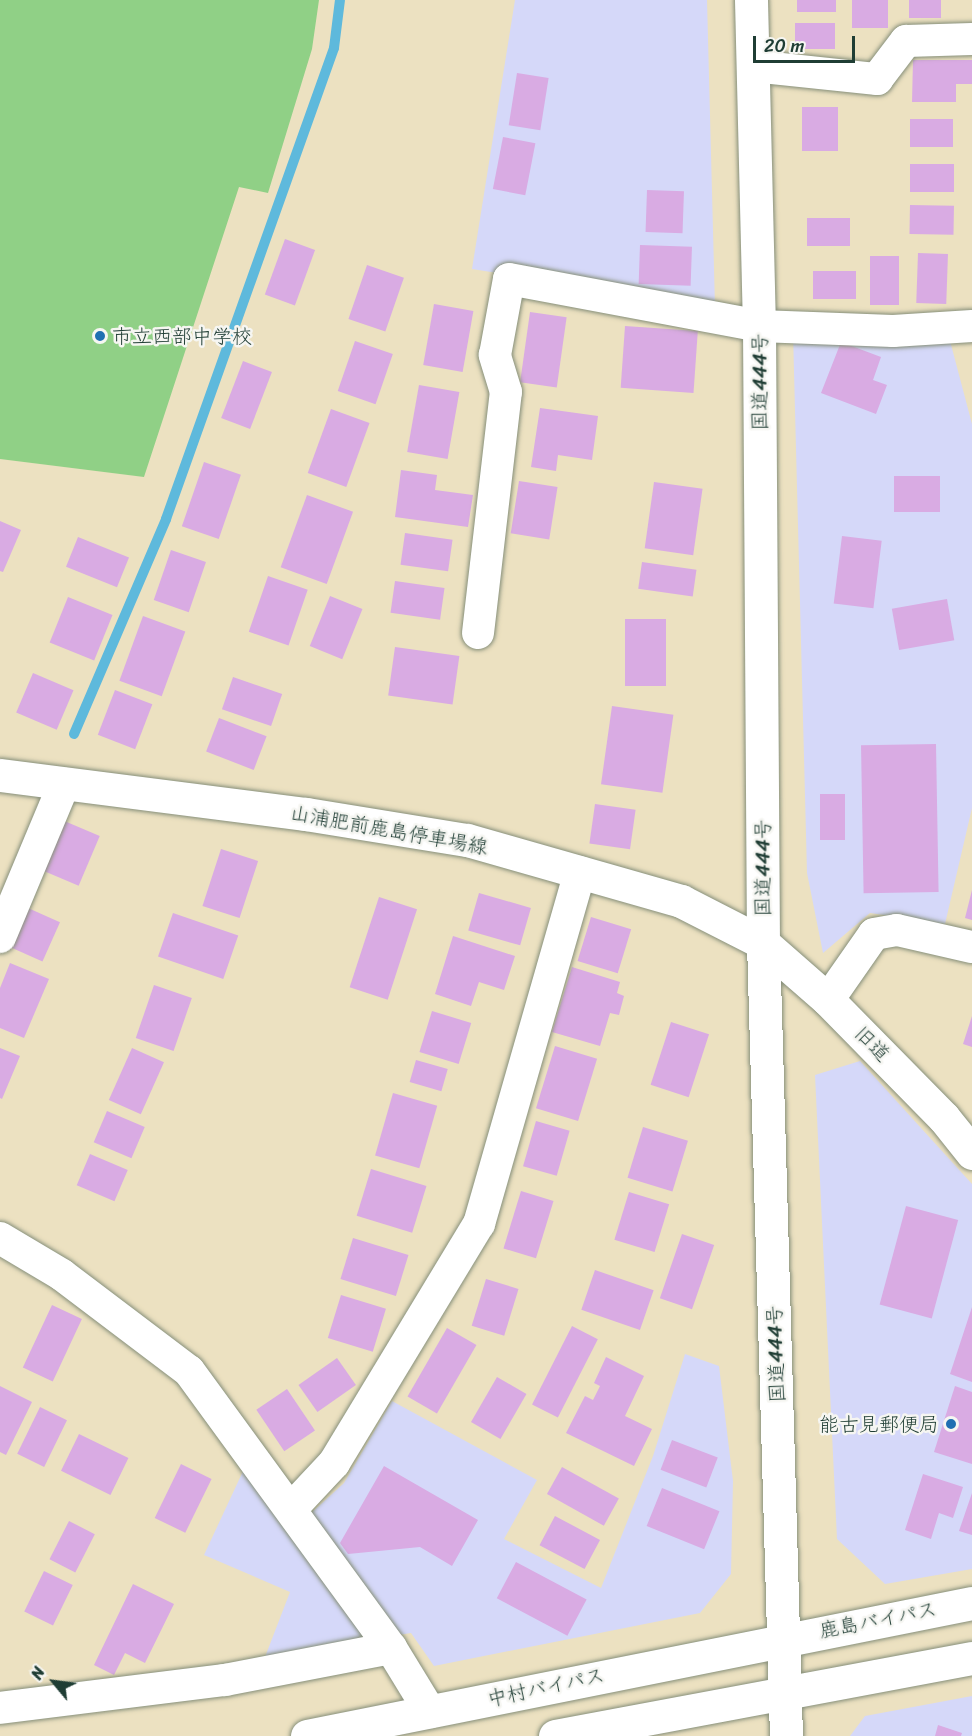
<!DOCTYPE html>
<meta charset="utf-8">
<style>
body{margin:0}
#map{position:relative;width:972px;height:1736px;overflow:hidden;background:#ece1c1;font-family:Sriracha,"Klee One",sans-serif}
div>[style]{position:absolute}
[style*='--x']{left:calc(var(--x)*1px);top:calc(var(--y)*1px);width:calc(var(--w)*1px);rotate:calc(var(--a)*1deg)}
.built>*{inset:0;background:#d5d8f9}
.green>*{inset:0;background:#90d086}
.stream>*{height:10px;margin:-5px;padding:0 5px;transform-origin:5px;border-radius:5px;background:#5eb9dc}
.building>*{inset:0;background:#d9abe3;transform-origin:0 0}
.roads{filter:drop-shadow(0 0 2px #868f7a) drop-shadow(0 0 2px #868f7a)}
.street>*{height:32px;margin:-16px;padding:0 16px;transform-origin:16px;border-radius:16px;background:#fff}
.secondary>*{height:33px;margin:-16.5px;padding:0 16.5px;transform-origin:16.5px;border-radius:16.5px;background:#fff}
.highway>*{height:33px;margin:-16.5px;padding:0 16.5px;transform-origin:16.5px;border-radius:16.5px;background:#fff}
.dots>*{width:16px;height:16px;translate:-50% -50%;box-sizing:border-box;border:3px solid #f6f6f2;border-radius:50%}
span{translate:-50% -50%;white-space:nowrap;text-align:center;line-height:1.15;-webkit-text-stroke:5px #f6f6f2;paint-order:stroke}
.poi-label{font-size:20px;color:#1f3d34}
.left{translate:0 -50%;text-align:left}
.right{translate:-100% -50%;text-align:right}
.street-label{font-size:20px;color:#1f3d34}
.north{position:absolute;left:24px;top:1652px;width:60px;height:60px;-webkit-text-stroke:4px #f6f6f2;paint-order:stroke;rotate:299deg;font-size:16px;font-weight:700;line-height:24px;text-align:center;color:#1f3d34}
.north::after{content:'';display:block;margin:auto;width:21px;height:27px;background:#1f3d34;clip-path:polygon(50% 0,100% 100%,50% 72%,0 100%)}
.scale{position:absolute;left:753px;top:36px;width:102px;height:27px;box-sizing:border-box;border:3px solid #1f3d34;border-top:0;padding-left:8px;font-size:18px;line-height:21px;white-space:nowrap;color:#1f3d34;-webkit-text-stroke:4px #f6f6f2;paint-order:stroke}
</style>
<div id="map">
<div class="built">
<i style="clip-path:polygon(515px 0,707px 0,715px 307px,472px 269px)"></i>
<i style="clip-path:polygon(793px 333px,949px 337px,972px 424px,972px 808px,945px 924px,870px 913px,823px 953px,807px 873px)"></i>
<i style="clip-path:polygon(860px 1061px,972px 1184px,972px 1569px,885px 1584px,837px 1539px,815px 1075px)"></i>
<i style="clip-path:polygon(685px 1354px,719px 1366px,733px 1481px,731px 1574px,700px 1613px,434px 1666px,411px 1633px,265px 1657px,290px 1592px,204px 1555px,244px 1469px,297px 1526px,344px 1483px,392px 1401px,537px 1480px,504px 1539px,601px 1588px,653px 1456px)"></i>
<i style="clip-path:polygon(972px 1696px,972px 1736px,850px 1736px,865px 1716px)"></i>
</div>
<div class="green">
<i style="clip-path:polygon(0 0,319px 0,312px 49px,268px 193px,239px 187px,144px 477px,0 459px)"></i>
</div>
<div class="stream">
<i style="--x:74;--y:734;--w:234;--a:-66.8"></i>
<i style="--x:166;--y:519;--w:500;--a:-70.37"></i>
<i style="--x:334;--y:48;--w:48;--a:-82.9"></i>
</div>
<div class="building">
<i style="left:797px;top:0;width:39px;height:12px"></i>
<i style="left:852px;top:0;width:36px;height:28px"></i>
<i style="left:909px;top:0;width:32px;height:18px"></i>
<i style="left:795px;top:23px;width:40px;height:26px"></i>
<i style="clip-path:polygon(913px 60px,972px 60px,972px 84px,956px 84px,956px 102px,912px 102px)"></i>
<i style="left:517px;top:73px;width:32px;height:53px;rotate:9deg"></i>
<i style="left:802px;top:107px;width:36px;height:44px"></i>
<i style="left:910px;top:119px;width:43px;height:28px"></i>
<i style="left:503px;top:137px;width:33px;height:53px;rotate:11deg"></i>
<i style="left:910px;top:164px;width:44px;height:28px"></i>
<i style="left:647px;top:190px;width:37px;height:42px;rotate:2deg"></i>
<i style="left:910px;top:205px;width:44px;height:29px;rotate:1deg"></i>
<i style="left:807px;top:218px;width:43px;height:28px"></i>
<i style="left:285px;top:239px;width:32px;height:59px;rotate:20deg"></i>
<i style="left:640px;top:245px;width:52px;height:39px;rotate:2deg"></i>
<i style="left:918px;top:253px;width:30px;height:50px;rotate:2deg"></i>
<i style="left:870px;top:256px;width:29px;height:49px"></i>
<i style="left:367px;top:265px;width:39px;height:57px;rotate:19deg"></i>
<i style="left:813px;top:271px;width:43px;height:28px"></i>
<i style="left:434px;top:304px;width:40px;height:62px;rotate:10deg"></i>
<i style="left:530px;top:312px;width:37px;height:71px;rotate:8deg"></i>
<i style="left:625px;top:326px;width:73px;height:62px;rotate:4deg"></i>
<i style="left:355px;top:341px;width:40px;height:53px;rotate:19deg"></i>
<i style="clip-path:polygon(841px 342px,881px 357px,873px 380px,887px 385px,876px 414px,821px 393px)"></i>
<i style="left:243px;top:361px;width:31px;height:61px;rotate:21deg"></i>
<i style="left:419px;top:385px;width:41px;height:68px;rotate:10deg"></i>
<i style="clip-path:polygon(540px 408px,598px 416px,592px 460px,558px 455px,556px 471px,531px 467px)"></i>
<i style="left:331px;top:409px;width:41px;height:68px;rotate:20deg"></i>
<i style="left:204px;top:462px;width:39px;height:68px;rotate:19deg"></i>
<i style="clip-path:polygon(401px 470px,437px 475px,435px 490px,473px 495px,468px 527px,395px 517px)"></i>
<i style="left:894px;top:476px;width:46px;height:36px"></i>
<i style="left:519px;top:481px;width:39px;height:53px;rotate:9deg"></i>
<i style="left:654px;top:482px;width:49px;height:67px;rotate:8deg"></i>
<i style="left:307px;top:495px;width:49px;height:77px;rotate:20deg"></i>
<i style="clip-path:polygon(0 521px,21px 530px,3px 572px,0 571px)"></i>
<i style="left:405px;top:533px;width:48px;height:32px;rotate:8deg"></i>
<i style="left:842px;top:536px;width:40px;height:68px;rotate:7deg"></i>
<i style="left:78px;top:537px;width:55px;height:32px;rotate:22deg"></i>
<i style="left:171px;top:550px;width:37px;height:53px;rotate:19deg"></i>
<i style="left:642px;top:562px;width:55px;height:27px;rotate:8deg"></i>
<i style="left:268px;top:576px;width:42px;height:59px;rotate:19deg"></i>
<i style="left:395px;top:581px;width:50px;height:32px;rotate:8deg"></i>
<i style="left:330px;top:596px;width:35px;height:54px;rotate:22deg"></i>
<i style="left:68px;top:597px;width:48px;height:49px;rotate:22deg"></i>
<i style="left:947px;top:599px;width:42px;height:56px;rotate:80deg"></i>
<i style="left:143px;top:616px;width:45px;height:69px;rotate:20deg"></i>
<i style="left:625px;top:619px;width:41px;height:67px"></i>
<i style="left:395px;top:647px;width:65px;height:49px;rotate:8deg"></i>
<i style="left:33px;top:673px;width:44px;height:43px;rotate:23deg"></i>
<i style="left:233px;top:677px;width:52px;height:34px;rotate:19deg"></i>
<i style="left:115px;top:690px;width:40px;height:48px;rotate:21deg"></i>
<i style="left:612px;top:706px;width:62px;height:79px;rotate:8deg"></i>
<i style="left:219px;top:718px;width:51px;height:36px;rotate:21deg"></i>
<i style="left:936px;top:744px;width:148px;height:75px;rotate:89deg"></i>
<i style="left:820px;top:794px;width:25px;height:46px"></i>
<i style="left:595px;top:804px;width:41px;height:40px;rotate:8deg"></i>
<i style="left:62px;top:820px;width:41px;height:54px;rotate:23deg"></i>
<i style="left:221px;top:849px;width:39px;height:60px;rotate:18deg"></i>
<i style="clip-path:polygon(972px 890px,972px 920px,965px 918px)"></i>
<i style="left:479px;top:893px;width:54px;height:39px;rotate:16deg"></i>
<i style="left:379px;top:897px;width:40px;height:95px;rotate:18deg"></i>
<i style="left:28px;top:908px;width:35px;height:43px;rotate:24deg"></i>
<i style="left:173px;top:913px;width:69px;height:46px;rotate:19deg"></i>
<i style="left:591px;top:917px;width:42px;height:46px;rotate:17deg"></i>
<i style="clip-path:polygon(453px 936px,515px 956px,504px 990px,479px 982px,471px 1006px,435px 994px)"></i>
<i style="clip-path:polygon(10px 963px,49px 979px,24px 1038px,0 1028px,0 988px)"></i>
<i style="clip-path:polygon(572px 967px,620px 982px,617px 993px,624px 996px,619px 1015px,610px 1013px,600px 1046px,552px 1032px)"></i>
<i style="left:154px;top:985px;width:40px;height:56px;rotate:19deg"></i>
<i style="left:432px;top:1011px;width:41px;height:43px;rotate:17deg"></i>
<i style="clip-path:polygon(972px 1016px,972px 1047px,963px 1044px)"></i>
<i style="left:671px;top:1022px;width:40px;height:66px;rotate:18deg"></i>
<i style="left:555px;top:1046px;width:44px;height:65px;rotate:17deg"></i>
<i style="clip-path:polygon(0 1048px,20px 1056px,2px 1099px,0 1098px)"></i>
<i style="left:132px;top:1048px;width:35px;height:57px;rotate:24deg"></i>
<i style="left:416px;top:1060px;width:33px;height:23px;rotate:16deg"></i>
<i style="left:393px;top:1093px;width:46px;height:65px;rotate:16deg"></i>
<i style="left:107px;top:1111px;width:41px;height:34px;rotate:23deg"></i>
<i style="left:536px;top:1121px;width:35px;height:47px;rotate:16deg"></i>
<i style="left:643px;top:1127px;width:47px;height:53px;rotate:17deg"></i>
<i style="left:90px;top:1154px;width:41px;height:34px;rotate:23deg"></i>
<i style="left:371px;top:1169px;width:58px;height:49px;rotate:17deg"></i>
<i style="left:521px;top:1191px;width:34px;height:60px;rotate:17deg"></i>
<i style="left:629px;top:1192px;width:42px;height:50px;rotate:17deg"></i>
<i style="left:906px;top:1206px;width:54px;height:102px;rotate:15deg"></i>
<i style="left:682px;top:1234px;width:34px;height:68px;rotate:19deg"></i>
<i style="left:353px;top:1238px;width:58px;height:43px;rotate:17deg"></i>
<i style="left:595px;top:1270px;width:62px;height:42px;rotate:19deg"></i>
<i style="left:486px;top:1279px;width:34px;height:49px;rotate:17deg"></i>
<i style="left:341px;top:1295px;width:47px;height:45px;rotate:17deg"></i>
<i style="left:52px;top:1305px;width:33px;height:69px;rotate:25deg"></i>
<i style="clip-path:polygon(972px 1307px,972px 1382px,950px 1374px)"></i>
<i style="left:572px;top:1326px;width:29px;height:88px;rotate:27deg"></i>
<i style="left:447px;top:1328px;width:34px;height:79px;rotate:30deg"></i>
<i style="clip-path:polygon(606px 1357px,644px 1376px,625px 1416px,652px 1429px,634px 1466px,566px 1433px,585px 1396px,593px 1400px,600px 1386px,594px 1383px)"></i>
<i style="left:337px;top:1358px;width:33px;height:47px;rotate:55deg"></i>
<i style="left:497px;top:1377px;width:34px;height:52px;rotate:30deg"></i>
<i style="clip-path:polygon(0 1386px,32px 1402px,6px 1455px,0 1452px)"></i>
<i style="clip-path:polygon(955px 1386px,972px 1392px,972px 1464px,934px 1452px)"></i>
<i style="left:287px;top:1389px;width:50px;height:37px;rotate:56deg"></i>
<i style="left:40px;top:1407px;width:30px;height:52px;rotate:26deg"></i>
<i style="left:79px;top:1434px;width:55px;height:41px;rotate:26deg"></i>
<i style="left:672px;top:1440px;width:49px;height:32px;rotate:21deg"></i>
<i style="left:181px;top:1464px;width:34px;height:60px;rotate:26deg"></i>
<i style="clip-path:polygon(384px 1466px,478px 1520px,452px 1566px,420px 1547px,348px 1554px,340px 1543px)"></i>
<i style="left:562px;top:1467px;width:65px;height:31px;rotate:29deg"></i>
<i style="clip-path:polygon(923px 1474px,963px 1487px,953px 1518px,939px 1513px,931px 1539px,905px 1530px)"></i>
<i style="left:662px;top:1488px;width:62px;height:41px;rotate:22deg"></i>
<i style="clip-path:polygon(972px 1493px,972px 1535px,959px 1531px)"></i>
<i style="left:555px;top:1516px;width:51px;height:33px;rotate:28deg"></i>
<i style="left:69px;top:1521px;width:29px;height:43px;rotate:27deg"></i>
<i style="left:516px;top:1562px;width:80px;height:41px;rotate:28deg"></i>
<i style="left:44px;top:1571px;width:32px;height:45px;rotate:26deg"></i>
<i style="clip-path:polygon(133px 1584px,174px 1604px,145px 1663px,125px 1653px,114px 1675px,94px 1665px)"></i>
<i style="clip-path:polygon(938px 1725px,962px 1733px,961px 1736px,935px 1736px)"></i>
</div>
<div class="roads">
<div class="street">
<i style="--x:753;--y:66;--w:125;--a:6"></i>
<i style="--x:877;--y:79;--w:48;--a:-52.7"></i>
<i style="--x:906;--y:41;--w:66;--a:-1.7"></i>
<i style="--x:478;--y:633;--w:243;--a:-83.4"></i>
<i style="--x:506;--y:392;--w:39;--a:-107"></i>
<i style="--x:495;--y:355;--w:77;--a:-79.6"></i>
<i style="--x:509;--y:279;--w:254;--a:10.6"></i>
<i style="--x:759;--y:326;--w:134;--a:2.1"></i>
<i style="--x:893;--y:331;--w:79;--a:-3.6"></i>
<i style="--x:0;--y:937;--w:166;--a:-67.3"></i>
<i style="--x:828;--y:1000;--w:80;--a:-55.1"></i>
<i style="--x:874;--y:934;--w:23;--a:-10"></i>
<i style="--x:897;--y:930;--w:77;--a:12.8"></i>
<i style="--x:0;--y:1238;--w:72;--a:30.8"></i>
<i style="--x:62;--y:1275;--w:159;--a:37.1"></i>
<i style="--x:189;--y:1371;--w:343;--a:53.9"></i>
<i style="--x:391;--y:1648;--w:75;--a:58.6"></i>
<i style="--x:291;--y:1509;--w:63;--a:-46.9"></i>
<i style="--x:334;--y:1463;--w:280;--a:-58.8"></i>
<i style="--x:479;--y:1224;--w:366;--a:-74"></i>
<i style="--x:0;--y:1708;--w:227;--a:-7.1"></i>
<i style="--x:225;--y:1680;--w:169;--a:-10.9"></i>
</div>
<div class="secondary">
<i style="--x:0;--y:775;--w:308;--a:7.3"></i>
<i style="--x:306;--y:814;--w:163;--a:9.2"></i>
<i style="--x:467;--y:840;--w:223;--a:15.9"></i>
<i style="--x:681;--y:901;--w:92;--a:27.1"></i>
<i style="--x:763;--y:943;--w:86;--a:41.2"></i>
<i style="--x:828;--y:1000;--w:165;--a:45.5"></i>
<i style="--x:944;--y:1118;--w:45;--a:51.3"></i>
</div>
<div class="highway">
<i style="--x:751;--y:0;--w:326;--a:88.6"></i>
<i style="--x:759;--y:326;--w:617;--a:89.63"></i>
<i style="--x:763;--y:943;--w:793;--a:88.34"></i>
<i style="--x:307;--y:1736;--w:678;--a:-11.31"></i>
<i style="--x:555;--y:1736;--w:424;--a:-10.6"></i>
</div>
</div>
<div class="dots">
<i style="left:100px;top:336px;background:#1f6fb2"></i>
<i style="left:951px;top:1424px;background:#1f6fb2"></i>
</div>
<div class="poi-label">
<span class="left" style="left:112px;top:336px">市立西部中学校</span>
<span class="right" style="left:939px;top:1424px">能古見郵便局</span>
</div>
<div class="street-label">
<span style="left:760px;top:382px;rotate:-90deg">国道444号</span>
<span style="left:389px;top:830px;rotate:10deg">山浦肥前鹿島停車場線</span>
<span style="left:763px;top:868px;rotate:-90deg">国道444号</span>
<span style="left:872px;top:1044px;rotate:45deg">旧道</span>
<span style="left:776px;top:1354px;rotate:-92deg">国道444号</span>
<span style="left:878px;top:1620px;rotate:-11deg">鹿島バイパス</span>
<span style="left:546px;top:1687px;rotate:-12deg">中村バイパス</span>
</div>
<div class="north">N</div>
<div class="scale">20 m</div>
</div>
